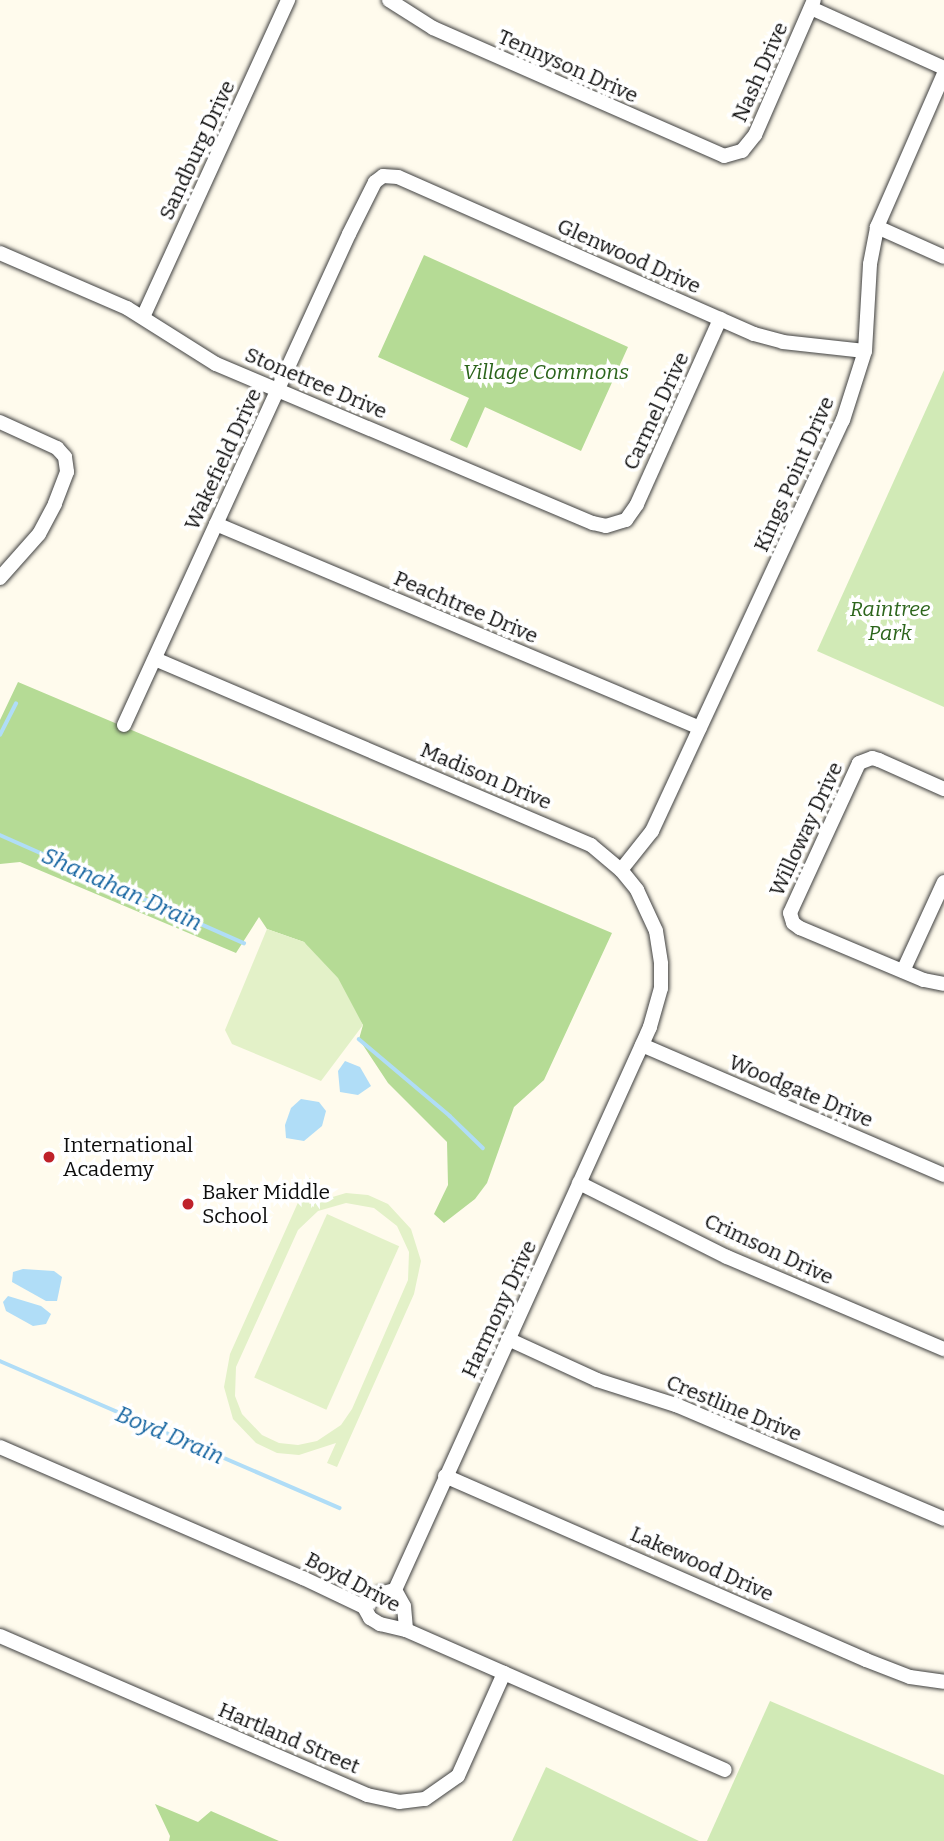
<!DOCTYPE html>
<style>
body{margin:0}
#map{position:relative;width:944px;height:1841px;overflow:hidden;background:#fffbed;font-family:Bitter,serif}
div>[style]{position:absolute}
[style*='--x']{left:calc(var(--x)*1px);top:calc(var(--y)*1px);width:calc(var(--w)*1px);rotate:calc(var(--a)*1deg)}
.green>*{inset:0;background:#d1eab6}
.forest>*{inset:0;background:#b5db95}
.pitch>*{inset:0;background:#e3f1c8;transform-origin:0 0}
.water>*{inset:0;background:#b0ddf7}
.stream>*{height:3.5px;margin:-1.75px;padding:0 1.75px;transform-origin:1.75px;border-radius:1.75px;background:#b0ddf7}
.roads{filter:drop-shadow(0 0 2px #404040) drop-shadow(0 0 2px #404040)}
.minor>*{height:14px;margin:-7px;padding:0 7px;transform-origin:7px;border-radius:7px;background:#fff}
.dots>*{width:19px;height:19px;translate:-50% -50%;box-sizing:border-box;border:4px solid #fff;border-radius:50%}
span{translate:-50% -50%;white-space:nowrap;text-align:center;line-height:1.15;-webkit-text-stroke:7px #fff;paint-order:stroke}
.street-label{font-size:21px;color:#0d0d0d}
.park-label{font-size:21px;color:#2c651c;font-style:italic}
.poi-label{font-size:21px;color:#0d0d0d}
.left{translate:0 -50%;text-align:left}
.water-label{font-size:23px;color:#1464a0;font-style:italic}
</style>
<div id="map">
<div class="green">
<i style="clip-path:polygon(944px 370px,944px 707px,817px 651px)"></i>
<i style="clip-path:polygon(770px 1701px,944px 1775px,944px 1841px,707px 1841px)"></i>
<i style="clip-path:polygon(546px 1767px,699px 1841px,512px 1841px)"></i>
</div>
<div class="forest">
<i style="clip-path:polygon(424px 255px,628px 347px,581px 451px,485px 407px,467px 448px,450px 440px,469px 398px,378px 357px)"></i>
<i style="clip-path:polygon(18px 682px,612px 933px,544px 1080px,514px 1107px,487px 1183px,475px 1199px,444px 1223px,434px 1214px,448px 1185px,447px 1142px,388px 1083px,359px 1039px,363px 1025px,304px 942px,267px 929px,259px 917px,236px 953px,20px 862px,0 864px,0 720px)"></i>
<i style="clip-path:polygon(155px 1804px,198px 1822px,211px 1811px,279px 1841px,169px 1841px,170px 1836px)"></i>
</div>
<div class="pitch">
<i style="clip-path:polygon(267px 929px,304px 942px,338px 978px,363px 1025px,321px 1081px,232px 1044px,225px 1030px)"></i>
<i style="clip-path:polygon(evenodd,309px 1178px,318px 1182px,309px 1204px,346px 1193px,368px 1195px,388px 1204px,411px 1229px,421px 1261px,414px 1294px,337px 1467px,327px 1463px,336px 1443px,299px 1455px,277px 1453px,256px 1443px,233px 1419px,224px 1387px,230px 1354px,309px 1178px,346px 1203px,374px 1208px,397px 1226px,409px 1252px,408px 1280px,352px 1409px,341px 1425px,317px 1441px,298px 1445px,279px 1443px,262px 1435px,242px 1414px,235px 1396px,236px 1367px,298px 1230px,318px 1211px,346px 1203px)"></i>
<i style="left:327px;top:1214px;width:79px;height:179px;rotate:24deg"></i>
</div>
<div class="water">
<i style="clip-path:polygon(345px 1061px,360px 1067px,371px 1086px,358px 1095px,340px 1092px,338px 1071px)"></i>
<i style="clip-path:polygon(301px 1099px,319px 1102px,326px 1111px,322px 1126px,304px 1141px,286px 1138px,285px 1125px,291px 1108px)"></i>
<i style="clip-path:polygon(23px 1269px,54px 1271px,62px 1277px,57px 1301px,46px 1301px,12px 1282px,13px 1272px)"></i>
<i style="clip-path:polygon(8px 1296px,41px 1306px,51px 1314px,46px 1324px,33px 1326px,6px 1311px,3px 1302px)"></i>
</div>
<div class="stream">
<i style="--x:0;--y:735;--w:35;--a:-63"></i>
<i style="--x:0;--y:835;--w:267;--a:23.9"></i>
<i style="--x:359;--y:1039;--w:119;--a:40.2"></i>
<i style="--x:450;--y:1116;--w:46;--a:44.1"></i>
<i style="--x:0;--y:1361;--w:370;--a:23.4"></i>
</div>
<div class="roads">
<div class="minor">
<i style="--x:389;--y:0;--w:52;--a:32.5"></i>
<i style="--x:433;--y:28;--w:318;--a:23.7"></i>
<i style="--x:724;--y:156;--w:19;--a:-16"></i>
<i style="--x:742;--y:151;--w:21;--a:-51"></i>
<i style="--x:755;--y:135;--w:147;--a:-66.4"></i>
<i style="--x:811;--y:8;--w:146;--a:24.3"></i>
<i style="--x:877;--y:227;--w:73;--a:24.1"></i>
<i style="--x:0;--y:253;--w:138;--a:23.4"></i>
<i style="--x:127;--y:308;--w:105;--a:32.2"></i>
<i style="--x:216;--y:364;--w:409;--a:22.9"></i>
<i style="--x:593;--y:523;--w:13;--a:13"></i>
<i style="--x:606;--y:526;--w:21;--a:-17"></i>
<i style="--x:626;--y:520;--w:19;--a:-55"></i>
<i style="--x:637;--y:504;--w:203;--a:-65.8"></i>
<i style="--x:143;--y:317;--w:349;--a:-65.4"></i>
<i style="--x:0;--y:422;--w:63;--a:24.5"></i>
<i style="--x:57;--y:448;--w:12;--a:48"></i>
<i style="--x:65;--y:457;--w:15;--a:82"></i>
<i style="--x:67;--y:472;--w:34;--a:111"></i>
<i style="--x:55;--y:504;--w:34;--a:118"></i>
<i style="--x:39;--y:534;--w:59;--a:131.6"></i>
<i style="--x:216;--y:524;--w:525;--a:22.85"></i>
<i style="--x:155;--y:659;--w:474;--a:23.1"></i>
<i style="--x:591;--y:845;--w:39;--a:40"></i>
<i style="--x:621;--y:870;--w:26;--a:51"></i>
<i style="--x:637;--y:890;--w:45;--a:65.1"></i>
<i style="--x:656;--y:931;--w:33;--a:81"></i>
<i style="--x:661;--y:964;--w:24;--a:90"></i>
<i style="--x:661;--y:988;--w:41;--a:105.8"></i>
<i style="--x:650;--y:1027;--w:618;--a:114.37"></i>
<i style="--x:124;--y:725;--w:540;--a:-65.38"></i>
<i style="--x:349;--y:234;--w:58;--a:-63.4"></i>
<i style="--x:375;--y:182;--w:10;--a:-37"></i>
<i style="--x:383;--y:176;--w:15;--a:4"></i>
<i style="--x:398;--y:177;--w:389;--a:23.8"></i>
<i style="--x:754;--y:334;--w:30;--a:15"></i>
<i style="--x:783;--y:342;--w:82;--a:6.3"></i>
<i style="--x:944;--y:789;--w:71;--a:-156"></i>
<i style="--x:879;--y:760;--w:7;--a:-164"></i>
<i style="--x:872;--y:758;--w:14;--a:159"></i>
<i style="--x:859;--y:763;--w:165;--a:114.7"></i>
<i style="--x:790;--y:913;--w:10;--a:73"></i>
<i style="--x:793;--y:923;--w:9;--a:36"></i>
<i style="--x:800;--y:928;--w:134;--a:22.8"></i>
<i style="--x:924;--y:980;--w:20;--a:11"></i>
<i style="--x:621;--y:870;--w:50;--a:-51.5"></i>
<i style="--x:652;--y:831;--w:453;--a:-65.1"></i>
<i style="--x:843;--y:420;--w:72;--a:-72.3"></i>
<i style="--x:865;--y:351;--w:87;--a:-86.7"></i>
<i style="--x:870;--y:264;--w:38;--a:-79"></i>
<i style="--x:877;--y:227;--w:167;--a:-66.4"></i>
<i style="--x:903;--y:971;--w:98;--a:-65.3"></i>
<i style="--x:642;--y:1045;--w:329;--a:23.3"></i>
<i style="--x:579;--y:1183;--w:165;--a:26.6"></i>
<i style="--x:727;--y:1257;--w:236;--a:23"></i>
<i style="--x:508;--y:1339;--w:98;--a:24.7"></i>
<i style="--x:597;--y:1380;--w:83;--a:17.6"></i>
<i style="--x:676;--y:1405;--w:291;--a:23"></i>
<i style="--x:0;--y:1447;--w:330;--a:23.4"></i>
<i style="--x:303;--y:1578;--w:68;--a:25.4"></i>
<i style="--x:364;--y:1607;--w:13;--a:61"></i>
<i style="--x:370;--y:1618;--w:12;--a:31"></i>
<i style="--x:380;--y:1624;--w:27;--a:13"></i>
<i style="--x:406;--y:1630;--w:348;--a:23.7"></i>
<i style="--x:445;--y:1476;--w:459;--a:23.6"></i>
<i style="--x:866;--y:1660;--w:47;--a:21.1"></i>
<i style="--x:910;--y:1677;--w:34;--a:8"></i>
<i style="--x:364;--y:1607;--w:20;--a:-41"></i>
<i style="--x:379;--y:1594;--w:16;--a:-14"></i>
<i style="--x:395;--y:1590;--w:18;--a:61"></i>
<i style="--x:404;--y:1606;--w:24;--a:85"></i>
<i style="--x:0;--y:1636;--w:400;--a:23.4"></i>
<i style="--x:367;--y:1795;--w:33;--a:12"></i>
<i style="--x:399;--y:1802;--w:26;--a:-7"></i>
<i style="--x:425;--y:1799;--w:40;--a:-34.9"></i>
<i style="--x:458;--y:1776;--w:113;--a:-65.9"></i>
</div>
</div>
<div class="dots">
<i style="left:49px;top:1157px;background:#bf222b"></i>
<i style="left:188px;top:1204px;background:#bf222b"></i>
</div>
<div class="street-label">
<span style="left:568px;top:66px;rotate:24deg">Tennyson Drive</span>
<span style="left:760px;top:72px;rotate:-66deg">Nash Drive</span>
<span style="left:197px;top:150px;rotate:-65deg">Sandburg Drive</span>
<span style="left:629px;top:256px;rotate:24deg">Glenwood Drive</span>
<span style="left:316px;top:383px;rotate:23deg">Stonetree Drive</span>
<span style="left:656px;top:411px;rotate:-65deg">Carmel Drive</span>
<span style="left:223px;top:459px;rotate:-65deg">Wakefield Drive</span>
<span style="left:794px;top:474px;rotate:-66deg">Kings Point Drive</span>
<span style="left:466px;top:607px;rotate:23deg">Peachtree Drive</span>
<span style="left:486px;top:776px;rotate:23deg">Madison Drive</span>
<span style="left:806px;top:829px;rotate:-65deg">Willoway Drive</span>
<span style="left:801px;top:1091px;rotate:23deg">Woodgate Drive</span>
<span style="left:769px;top:1249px;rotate:25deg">Crimson Drive</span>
<span style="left:499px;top:1309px;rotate:-65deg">Harmony Drive</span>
<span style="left:734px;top:1408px;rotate:22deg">Crestline Drive</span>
<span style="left:702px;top:1564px;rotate:24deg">Lakewood Drive</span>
<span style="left:353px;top:1582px;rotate:28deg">Boyd Drive</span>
<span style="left:289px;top:1738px;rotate:23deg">Hartland Street</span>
</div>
<div class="park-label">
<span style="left:546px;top:372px">Village Commons</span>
<span style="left:890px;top:621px">Raintree<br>Park</span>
</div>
<div class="poi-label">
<span class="left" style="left:63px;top:1157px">International<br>Academy</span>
<span class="left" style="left:202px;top:1204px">Baker Middle<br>School</span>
</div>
<div class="water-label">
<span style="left:122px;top:889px;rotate:24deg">Shanahan Drain</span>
<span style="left:170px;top:1435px;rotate:23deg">Boyd Drain</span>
</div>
</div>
